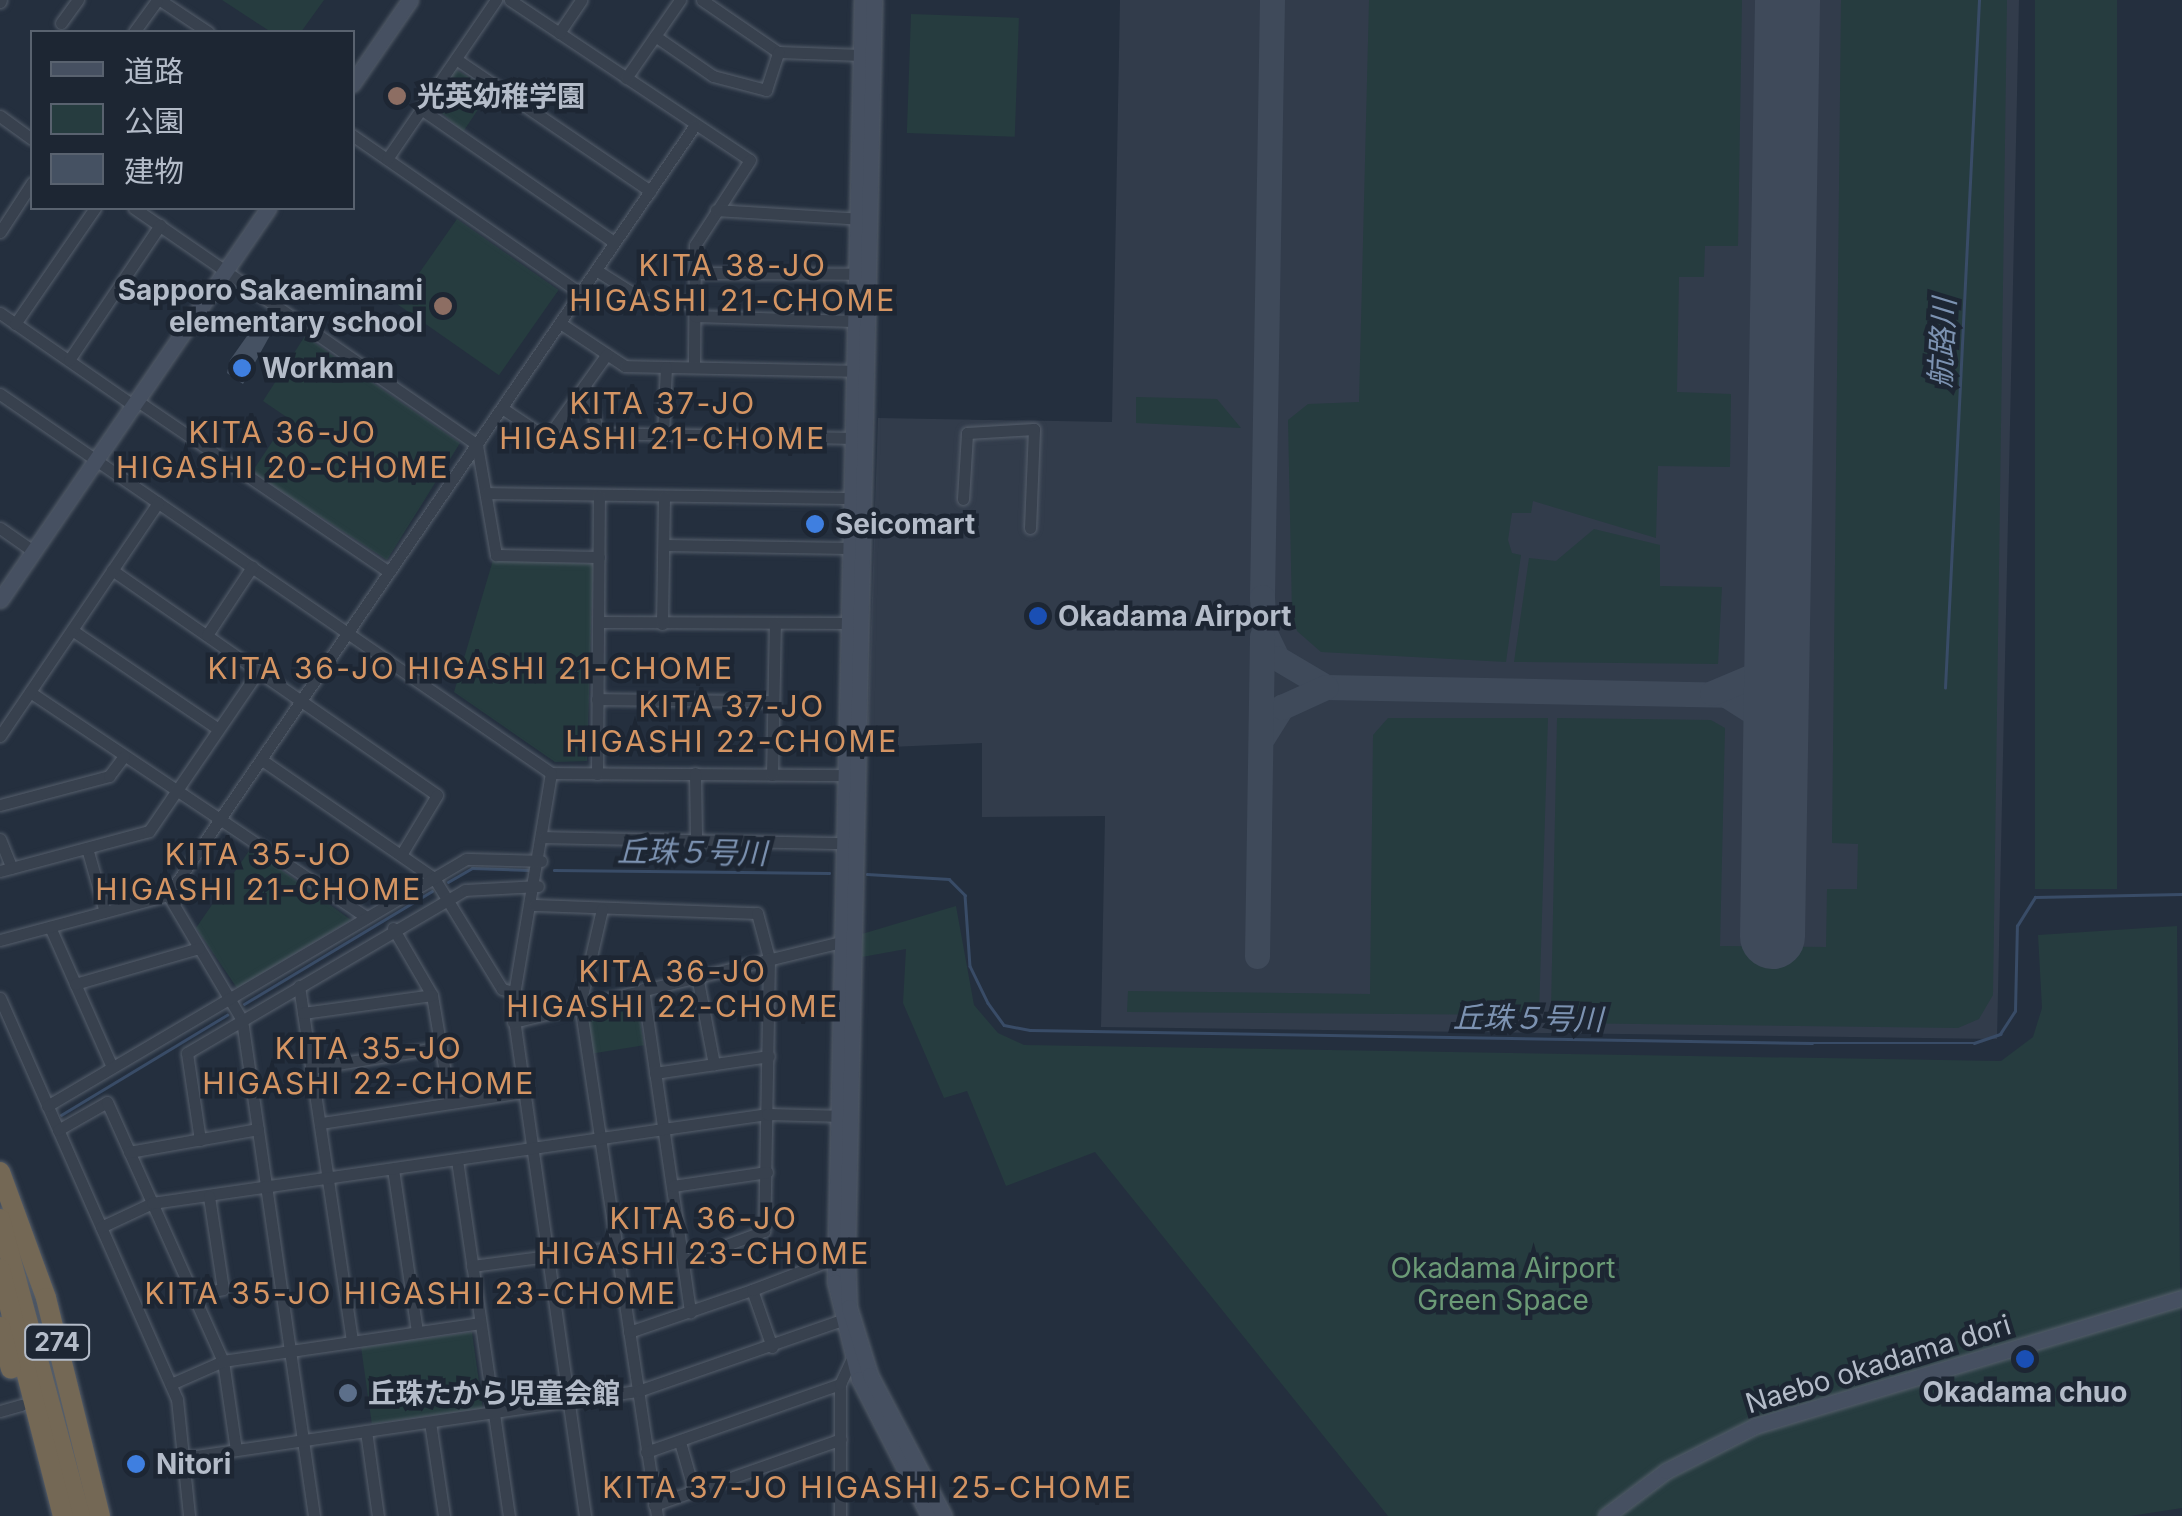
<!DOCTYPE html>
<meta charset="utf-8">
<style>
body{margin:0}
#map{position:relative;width:2182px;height:1516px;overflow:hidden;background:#242f3e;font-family:Inter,"Noto Sans JP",sans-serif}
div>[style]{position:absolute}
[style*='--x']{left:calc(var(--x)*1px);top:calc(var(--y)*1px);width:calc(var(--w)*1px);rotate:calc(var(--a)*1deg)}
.airport>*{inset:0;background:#323c4b}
.green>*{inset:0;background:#263c3f;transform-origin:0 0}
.stream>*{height:2.5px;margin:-1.25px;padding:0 1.25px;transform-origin:1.25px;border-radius:1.25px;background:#394c67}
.taxiway>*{height:25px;margin:-12.5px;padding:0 12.5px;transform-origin:12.5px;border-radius:12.5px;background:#3f4a5a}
.runway>*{height:65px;margin:-32.5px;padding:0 32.5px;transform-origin:32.5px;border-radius:32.5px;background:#3f4a5a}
.building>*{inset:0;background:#455162}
.roads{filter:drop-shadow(0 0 2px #565f6c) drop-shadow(0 0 2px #565f6c)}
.street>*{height:11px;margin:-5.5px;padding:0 5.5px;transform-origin:5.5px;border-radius:5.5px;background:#38414e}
.secondary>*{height:15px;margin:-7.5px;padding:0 7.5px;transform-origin:7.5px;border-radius:7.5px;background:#465061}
.highway>*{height:20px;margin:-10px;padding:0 10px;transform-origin:10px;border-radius:10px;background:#746855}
.dots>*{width:28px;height:28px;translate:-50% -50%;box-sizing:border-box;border:5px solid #1d2633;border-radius:50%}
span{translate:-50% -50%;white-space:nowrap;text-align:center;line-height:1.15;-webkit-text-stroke:9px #1d2633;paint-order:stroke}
.shield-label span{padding:2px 8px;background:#1d2633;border:2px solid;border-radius:8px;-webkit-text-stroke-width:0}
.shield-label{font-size:25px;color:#b4bcc9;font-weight:700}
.poi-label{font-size:28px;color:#b4bcc9;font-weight:700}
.left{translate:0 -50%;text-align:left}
.right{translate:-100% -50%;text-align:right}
.park-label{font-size:28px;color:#6b9a76}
.street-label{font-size:28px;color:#b4bcc9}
.neighbourhood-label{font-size:30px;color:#d59563;letter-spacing:2.5px}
.water-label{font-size:30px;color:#7c92b1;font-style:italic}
.legend{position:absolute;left:30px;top:30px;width:325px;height:180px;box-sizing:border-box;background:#1d2633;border:2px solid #59626f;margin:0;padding:12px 18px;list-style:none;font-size:30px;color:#b4bcc9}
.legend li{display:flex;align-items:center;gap:20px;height:50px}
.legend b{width:50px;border:2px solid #59626f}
</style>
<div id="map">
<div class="airport">
<i style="clip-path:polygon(1120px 0,2019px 0,1997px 1039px,1101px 1027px,1105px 816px,982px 817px,982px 743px,867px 748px,878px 418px,1112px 422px)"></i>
</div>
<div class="green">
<i style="clip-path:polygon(222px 0,324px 0,301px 32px,271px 32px)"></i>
<i style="clip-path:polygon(1369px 0,1742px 0,1738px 246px,1705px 246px,1704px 277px,1679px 277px,1677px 392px,1731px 394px,1730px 467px,1658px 466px,1656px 538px,1533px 501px,1531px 513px,1512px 513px,1508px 540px,1512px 553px,1521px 555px,1506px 662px,1321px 652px,1297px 631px,1292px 613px,1288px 420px,1308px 404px,1359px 402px)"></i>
<i style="clip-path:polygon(1841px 0,2007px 0,1993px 995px,1979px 1019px,1958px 1028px,1558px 1023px,1551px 1010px,1557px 718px,1711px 720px,1725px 728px,1720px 946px,1826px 947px,1827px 889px,1857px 889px,1858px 844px,1832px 843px)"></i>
<i style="left:2035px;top:0;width:82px;height:889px"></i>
<i style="left:911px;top:14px;width:108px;height:119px;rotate:2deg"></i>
<i style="clip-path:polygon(455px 69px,491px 90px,463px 132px,432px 104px)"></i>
<i style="left:457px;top:219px;width:124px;height:104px;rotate:35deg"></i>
<i style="clip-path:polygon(305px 336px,460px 443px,387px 560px,252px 472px,288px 418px,263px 401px)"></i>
<i style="clip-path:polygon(1136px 397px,1217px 399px,1241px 428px,1136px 423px)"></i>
<i style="clip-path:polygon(1594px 529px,1660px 545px,1660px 586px,1722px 587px,1718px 664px,1514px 662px,1529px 558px,1556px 561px)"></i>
<i style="clip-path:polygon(493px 560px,593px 564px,587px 761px,555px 762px,454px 692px)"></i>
<i style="clip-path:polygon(1388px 718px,1548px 718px,1539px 1015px,1127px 1012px,1128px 991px,1370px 994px,1373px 735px)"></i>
<i style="clip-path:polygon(251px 848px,351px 920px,237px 988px,196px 928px)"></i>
<i style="clip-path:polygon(956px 906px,974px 1005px,998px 1033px,1024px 1045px,2001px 1061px,2033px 1037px,2042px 1008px,2038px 935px,2177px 926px,2182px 1508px,2130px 1516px,1388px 1516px,1095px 1152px,1006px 1186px,967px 1091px,944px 1098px,903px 1003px,906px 949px,862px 957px,862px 934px)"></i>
<i style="left:636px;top:995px;width:51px;height:52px;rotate:81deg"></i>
<i style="left:472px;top:1332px;width:77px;height:112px;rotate:82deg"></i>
</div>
<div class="stream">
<i style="--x:1945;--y:688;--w:689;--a:-87.17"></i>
<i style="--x:554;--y:870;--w:275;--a:0.6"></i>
<i style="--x:867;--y:874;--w:82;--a:3.5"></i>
<i style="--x:949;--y:879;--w:23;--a:45"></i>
<i style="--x:965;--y:895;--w:71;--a:86"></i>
<i style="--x:970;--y:966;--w:41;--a:64.1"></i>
<i style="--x:988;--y:1003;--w:27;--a:54"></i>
<i style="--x:1004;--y:1025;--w:26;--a:11"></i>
<i style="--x:1030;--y:1030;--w:782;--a:0.95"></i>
<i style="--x:1812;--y:1043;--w:162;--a:0"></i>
<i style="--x:1974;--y:1043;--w:28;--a:-19"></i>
<i style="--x:2000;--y:1034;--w:27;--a:-57"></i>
<i style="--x:2015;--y:1011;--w:85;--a:-88.7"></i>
<i style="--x:2017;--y:926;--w:34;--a:-58"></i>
<i style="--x:2035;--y:897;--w:147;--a:-1.2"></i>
<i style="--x:448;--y:882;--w:28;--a:-30"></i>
<i style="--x:472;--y:868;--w:56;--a:2"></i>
<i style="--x:244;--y:1004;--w:219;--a:-31"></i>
<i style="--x:61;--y:1115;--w:194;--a:-31.1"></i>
</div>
<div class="taxiway">
<i style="--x:1272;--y:0;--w:597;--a:90.96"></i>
<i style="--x:1262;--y:597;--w:34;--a:87"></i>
<i style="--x:1264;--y:631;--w:30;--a:64"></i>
<i style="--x:1277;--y:658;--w:57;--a:30.6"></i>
<i style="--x:1326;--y:687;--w:400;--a:1.1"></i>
<i style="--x:1726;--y:695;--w:41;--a:32.2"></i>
<i style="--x:1761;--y:717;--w:40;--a:69.8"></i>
<i style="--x:1712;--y:693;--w:49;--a:-22.9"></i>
<i style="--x:1757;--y:674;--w:51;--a:-65.5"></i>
<i style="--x:1263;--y:737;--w:36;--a:-58"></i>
<i style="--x:1282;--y:707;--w:48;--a:-24.4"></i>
<i style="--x:1257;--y:956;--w:320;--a:-89.1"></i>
</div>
<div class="runway">
<i style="--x:1772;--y:936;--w:936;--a:-89.08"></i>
</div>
<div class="building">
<i style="clip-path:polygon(264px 312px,278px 321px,243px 384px,227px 373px,230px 360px)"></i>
</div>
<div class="roads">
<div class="street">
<i style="--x:160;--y:0;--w:58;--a:33.7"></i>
<i style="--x:510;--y:0;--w:288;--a:33.7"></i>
<i style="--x:750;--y:160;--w:101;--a:122.9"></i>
<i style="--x:695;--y:245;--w:122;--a:90.5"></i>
<i style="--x:702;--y:0;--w:92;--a:34.4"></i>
<i style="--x:778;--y:52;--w:83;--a:2.1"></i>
<i style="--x:0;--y:2;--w:2;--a:-63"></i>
<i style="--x:61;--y:23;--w:29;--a:-54"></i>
<i style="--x:134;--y:32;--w:39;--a:-54"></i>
<i style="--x:559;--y:33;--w:40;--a:-56"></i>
<i style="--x:655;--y:36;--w:70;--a:34.6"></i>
<i style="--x:713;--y:76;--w:55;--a:14.8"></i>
<i style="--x:766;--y:90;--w:40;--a:-72"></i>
<i style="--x:456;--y:59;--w:235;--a:34.2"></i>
<i style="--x:626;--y:78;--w:95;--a:-55.3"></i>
<i style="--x:421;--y:109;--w:234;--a:34.6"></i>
<i style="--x:0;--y:116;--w:39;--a:36"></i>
<i style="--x:352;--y:135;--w:277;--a:34.7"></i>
<i style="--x:387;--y:159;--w:193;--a:-55.6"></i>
<i style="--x:134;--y:208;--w:417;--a:34.6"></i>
<i style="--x:477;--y:445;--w:112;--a:80.2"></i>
<i style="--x:496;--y:555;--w:103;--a:1.1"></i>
<i style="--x:716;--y:210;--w:146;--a:3.5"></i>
<i style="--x:0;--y:232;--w:59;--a:-56.9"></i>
<i style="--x:596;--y:270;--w:58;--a:32.3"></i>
<i style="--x:645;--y:301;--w:49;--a:2.3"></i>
<i style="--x:695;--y:273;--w:166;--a:0.3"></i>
<i style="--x:0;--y:313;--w:162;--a:34.7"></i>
<i style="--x:695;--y:316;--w:158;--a:1.8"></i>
<i style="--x:560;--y:323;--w:78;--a:33.5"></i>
<i style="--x:625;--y:366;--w:233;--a:1.2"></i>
<i style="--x:15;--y:324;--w:141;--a:-55.4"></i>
<i style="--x:69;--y:360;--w:163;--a:-56"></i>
<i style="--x:585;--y:385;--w:50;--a:74.8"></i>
<i style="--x:598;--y:433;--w:252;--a:1.1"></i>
<i style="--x:0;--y:394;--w:669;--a:34.52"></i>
<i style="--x:551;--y:773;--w:300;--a:0.4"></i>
<i style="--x:136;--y:400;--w:306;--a:34.2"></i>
<i style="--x:502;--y:408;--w:54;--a:33.7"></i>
<i style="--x:547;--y:438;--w:103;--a:-54.5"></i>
<i style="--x:663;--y:435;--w:68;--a:-87.5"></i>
<i style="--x:486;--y:493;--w:371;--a:0.8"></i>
<i style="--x:963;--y:499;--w:66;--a:-86.5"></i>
<i style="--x:967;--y:433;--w:67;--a:-3.4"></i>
<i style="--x:1034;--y:429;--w:99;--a:92.3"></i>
<i style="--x:0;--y:528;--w:40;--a:34.9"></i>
<i style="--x:664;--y:545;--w:185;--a:0.9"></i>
<i style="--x:112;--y:570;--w:395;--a:34.7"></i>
<i style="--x:437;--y:795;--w:70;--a:121"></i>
<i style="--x:599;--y:622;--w:255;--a:0.2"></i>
<i style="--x:662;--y:624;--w:128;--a:-89.1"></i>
<i style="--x:72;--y:630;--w:176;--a:34.1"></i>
<i style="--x:207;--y:635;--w:82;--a:-56.5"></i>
<i style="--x:30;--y:692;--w:403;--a:33.8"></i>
<i style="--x:597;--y:699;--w:176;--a:0.7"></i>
<i style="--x:0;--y:736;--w:282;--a:-55.9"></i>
<i style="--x:262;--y:760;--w:209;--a:34.5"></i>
<i style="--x:434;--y:878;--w:130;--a:58.5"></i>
<i style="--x:502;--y:989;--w:11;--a:15"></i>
<i style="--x:551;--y:773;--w:235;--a:99.5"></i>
<i style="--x:512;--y:1005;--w:516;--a:81.87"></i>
<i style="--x:695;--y:773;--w:67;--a:89.1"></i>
<i style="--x:597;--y:774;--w:278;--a:-89.6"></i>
<i style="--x:772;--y:775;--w:150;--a:-88.9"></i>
<i style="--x:0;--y:805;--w:113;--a:-14.9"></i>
<i style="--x:109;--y:776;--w:25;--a:-53"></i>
<i style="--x:544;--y:837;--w:296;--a:1.2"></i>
<i style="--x:0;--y:839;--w:31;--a:68"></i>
<i style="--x:87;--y:848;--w:66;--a:74.3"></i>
<i style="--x:0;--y:871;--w:154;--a:-15"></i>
<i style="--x:149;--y:831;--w:193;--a:-55.6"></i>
<i style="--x:168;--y:895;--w:145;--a:59.4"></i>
<i style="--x:242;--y:1020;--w:501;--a:81.74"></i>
<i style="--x:534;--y:905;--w:223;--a:2.1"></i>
<i style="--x:757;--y:913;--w:47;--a:75.1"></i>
<i style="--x:769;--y:958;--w:273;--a:91"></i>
<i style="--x:764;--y:1231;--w:86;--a:159.7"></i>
<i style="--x:602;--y:909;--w:98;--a:103"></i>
<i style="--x:580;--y:1004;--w:518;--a:81.45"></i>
<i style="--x:50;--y:927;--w:153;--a:66.1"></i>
<i style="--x:393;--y:928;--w:78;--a:59.8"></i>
<i style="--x:432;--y:995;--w:109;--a:80.5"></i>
<i style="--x:0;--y:940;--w:174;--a:-15"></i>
<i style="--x:168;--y:895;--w:933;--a:-55.61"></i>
<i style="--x:697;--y:976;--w:90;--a:79.1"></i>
<i style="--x:75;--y:984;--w:129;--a:-16.2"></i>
<i style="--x:299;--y:986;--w:358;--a:81.5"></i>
<i style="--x:643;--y:989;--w:327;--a:81.7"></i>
<i style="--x:0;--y:998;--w:438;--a:66.2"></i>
<i style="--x:177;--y:1399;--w:118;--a:84.1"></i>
<i style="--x:303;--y:1013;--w:130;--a:-7.9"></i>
<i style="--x:513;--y:1022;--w:337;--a:-13.7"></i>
<i style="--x:312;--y:1068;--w:131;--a:-9.2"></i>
<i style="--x:655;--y:1073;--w:115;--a:-8.5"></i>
<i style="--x:47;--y:1106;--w:486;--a:-30.5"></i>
<i style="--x:466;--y:859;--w:75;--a:1.5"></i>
<i style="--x:321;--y:1123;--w:205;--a:-8.7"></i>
<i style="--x:58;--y:1130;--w:56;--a:-29.7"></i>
<i style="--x:107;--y:1102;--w:284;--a:65.9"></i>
<i style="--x:223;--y:1361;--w:90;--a:81.7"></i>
<i style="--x:200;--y:1140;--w:88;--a:-98.5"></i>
<i style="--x:187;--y:1053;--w:322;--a:-30.4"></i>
<i style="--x:465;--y:890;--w:73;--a:-3.1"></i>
<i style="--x:129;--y:1152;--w:131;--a:-10.1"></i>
<i style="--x:457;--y:1160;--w:360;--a:81.7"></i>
<i style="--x:393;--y:1169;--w:164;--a:81.6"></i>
<i style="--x:673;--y:1186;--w:95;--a:-8.5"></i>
<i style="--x:101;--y:1227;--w:56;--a:-25.2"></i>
<i style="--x:152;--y:1203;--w:621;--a:-8.23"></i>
<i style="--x:767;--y:1114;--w:78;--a:1.5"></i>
<i style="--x:472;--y:1266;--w:145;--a:-7.5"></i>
<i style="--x:193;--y:1294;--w:30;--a:-9"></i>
<i style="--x:223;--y:1289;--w:94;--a:-98.6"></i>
<i style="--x:629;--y:1332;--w:130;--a:-18.9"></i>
<i style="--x:772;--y:1347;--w:60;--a:-109.3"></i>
<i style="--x:752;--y:1290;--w:95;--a:-20.9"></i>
<i style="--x:171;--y:1384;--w:57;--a:-23.9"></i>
<i style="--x:223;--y:1361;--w:260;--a:-8.4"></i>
<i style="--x:0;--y:1411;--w:22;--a:-16"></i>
<i style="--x:430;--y:1422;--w:95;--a:81.5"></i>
<i style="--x:366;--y:1431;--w:86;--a:82"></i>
<i style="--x:680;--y:1442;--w:51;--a:74.1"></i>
<i style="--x:646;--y:1452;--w:206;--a:-19.3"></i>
<i style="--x:183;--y:1458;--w:460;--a:-8.4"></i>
<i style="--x:638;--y:1391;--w:222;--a:-19.2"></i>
<i style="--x:654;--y:1505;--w:198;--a:-19.4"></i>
<i style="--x:840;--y:1516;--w:132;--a:-90"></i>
<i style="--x:840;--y:1384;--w:33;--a:-65"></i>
</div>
<div class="secondary">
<i style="--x:862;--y:0;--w:1282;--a:91.21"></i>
<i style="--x:835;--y:1282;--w:100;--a:76.1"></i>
<i style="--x:859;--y:1379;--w:154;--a:62.9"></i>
<i style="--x:874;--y:0;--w:1253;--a:91.23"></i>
<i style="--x:847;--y:1253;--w:54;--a:87.9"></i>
<i style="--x:849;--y:1307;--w:71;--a:72.8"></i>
<i style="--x:870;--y:1375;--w:159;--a:62.3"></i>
<i style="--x:352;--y:84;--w:102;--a:-55.4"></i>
<i style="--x:0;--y:600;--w:475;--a:-55.6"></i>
<i style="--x:1606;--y:1516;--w:75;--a:-36.9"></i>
<i style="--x:1666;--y:1471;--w:100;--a:-26.8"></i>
<i style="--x:1755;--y:1426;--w:446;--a:-16.7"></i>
</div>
<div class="highway">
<i style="--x:0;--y:1172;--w:134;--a:69.9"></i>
<i style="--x:46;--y:1298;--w:225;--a:76.1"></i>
<i style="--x:0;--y:1219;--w:308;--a:74.9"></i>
<i style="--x:0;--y:1269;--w:255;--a:75.7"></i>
<i style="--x:0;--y:1327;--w:43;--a:75.3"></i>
</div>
</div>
<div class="dots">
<i style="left:397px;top:96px;background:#8d6e63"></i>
<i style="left:443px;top:306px;background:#8d6e63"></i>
<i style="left:242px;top:368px;background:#3f7fe0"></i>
<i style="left:815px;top:524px;background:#3f7fe0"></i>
<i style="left:1038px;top:616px;background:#1a4fb4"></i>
<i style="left:2025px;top:1359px;background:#1a4fb4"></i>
<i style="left:348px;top:1393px;background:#5c6f8a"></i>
<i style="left:136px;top:1464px;background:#3f7fe0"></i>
</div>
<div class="shield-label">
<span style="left:57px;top:1342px">274</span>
</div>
<div class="poi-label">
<span class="left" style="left:417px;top:96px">光英幼稚学園</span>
<span class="right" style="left:423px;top:306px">Sapporo Sakaeminami<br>elementary school</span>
<span class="left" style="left:262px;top:368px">Workman</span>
<span class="left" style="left:835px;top:524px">Seicomart</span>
<span class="left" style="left:1058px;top:616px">Okadama Airport</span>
<span style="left:2025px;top:1392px">Okadama chuo</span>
<span class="left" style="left:368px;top:1393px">丘珠たから児童会館</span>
<span class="left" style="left:156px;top:1464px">Nitori</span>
</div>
<div class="park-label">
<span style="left:1503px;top:1284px">Okadama Airport<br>Green Space</span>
</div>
<div class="street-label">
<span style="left:1878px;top:1364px;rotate:-17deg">Naebo okadama dori</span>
</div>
<div class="neighbourhood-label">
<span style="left:733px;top:282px">KITA 38-JO<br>HIGASHI 21-CHOME</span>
<span style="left:663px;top:420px">KITA 37-JO<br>HIGASHI 21-CHOME</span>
<span style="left:283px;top:449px">KITA 36-JO<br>HIGASHI 20-CHOME</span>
<span style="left:471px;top:668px">KITA 36-JO HIGASHI 21-CHOME</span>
<span style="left:732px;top:723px">KITA 37-JO<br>HIGASHI 22-CHOME</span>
<span style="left:259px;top:871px">KITA 35-JO<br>HIGASHI 21-CHOME</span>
<span style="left:673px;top:988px">KITA 36-JO<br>HIGASHI 22-CHOME</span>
<span style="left:369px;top:1065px">KITA 35-JO<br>HIGASHI 22-CHOME</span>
<span style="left:704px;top:1235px">KITA 36-JO<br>HIGASHI 23-CHOME</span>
<span style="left:411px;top:1293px">KITA 35-JO HIGASHI 23-CHOME</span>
<span style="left:868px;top:1487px">KITA 37-JO HIGASHI 25-CHOME</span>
</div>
<div class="water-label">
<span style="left:1942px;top:343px;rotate:-87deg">航路川</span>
<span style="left:692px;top:852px;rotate:1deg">丘珠５号川</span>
<span style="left:1528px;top:1018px;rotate:1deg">丘珠５号川</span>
</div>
<ul class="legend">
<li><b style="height:12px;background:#465061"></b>道路</li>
<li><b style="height:28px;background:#263c3f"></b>公園</li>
<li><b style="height:28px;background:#455162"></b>建物</li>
</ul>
</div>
